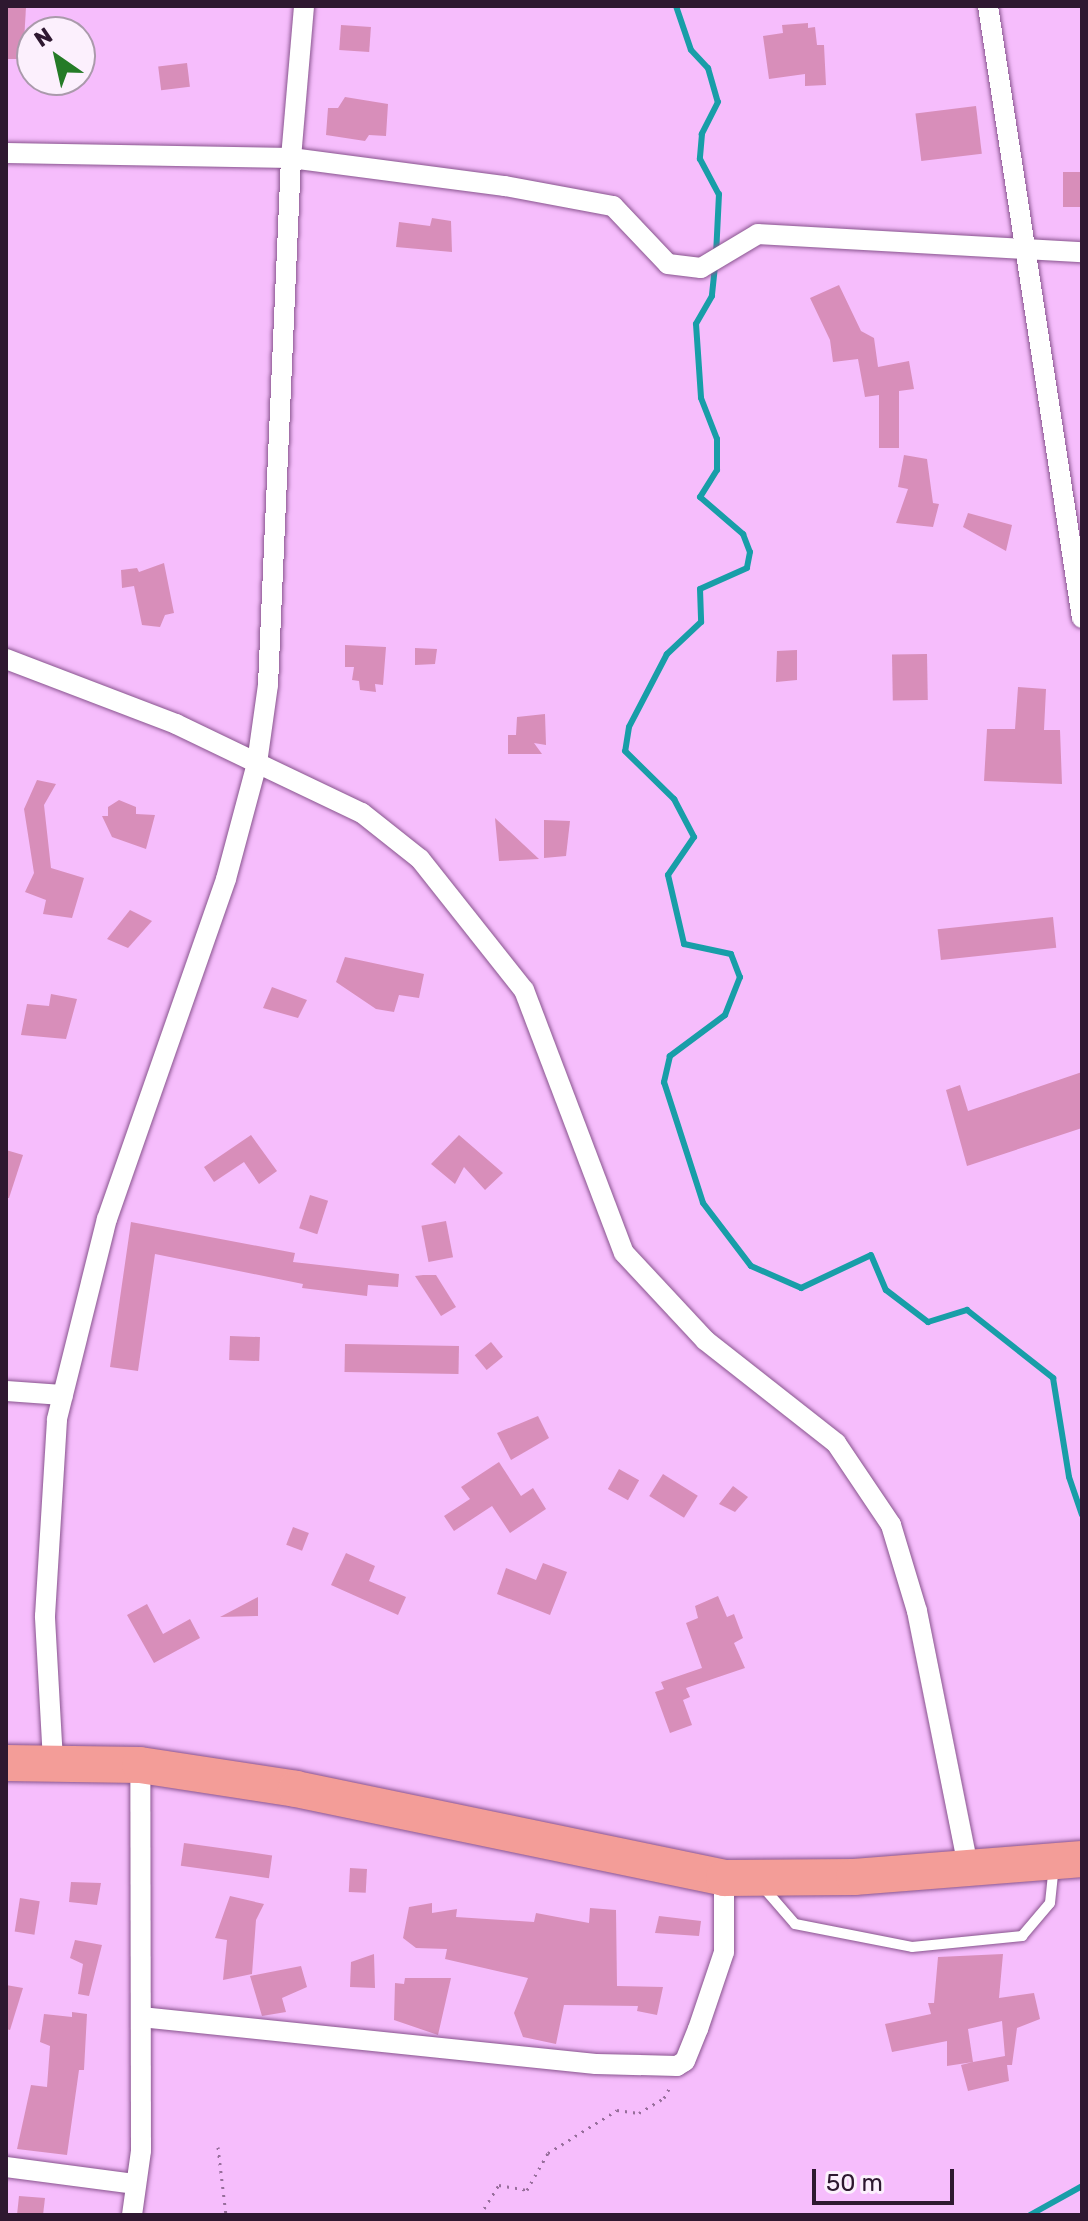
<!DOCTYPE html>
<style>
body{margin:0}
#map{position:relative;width:1088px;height:2221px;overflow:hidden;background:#f6bdfc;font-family:Rubik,sans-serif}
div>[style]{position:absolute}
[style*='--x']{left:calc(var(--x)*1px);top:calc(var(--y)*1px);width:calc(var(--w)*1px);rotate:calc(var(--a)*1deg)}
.stream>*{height:6px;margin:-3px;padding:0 3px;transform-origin:3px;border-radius:3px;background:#189ea8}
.building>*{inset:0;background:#d88eba;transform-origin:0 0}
.path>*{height:3px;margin-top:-1.5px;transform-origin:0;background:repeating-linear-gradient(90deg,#976e9b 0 2px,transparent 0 8px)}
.roads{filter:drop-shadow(0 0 2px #88548e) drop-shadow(0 0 2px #88548e)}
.lane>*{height:10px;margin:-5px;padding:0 5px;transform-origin:5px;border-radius:5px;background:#fff}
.street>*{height:20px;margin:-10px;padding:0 10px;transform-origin:10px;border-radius:10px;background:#fff}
.highway>*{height:36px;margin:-18px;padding:0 18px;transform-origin:18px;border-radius:18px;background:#f39d98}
span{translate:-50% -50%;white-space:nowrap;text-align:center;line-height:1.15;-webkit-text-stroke:6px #fcf0fd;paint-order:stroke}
.frame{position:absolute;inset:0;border:8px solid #2e1830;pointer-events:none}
.north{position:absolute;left:16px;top:16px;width:80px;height:80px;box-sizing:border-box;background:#fcf0fd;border:2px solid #aa9aab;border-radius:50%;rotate:326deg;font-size:22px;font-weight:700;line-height:32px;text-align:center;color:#2e1830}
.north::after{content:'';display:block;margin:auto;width:28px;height:36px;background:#257b27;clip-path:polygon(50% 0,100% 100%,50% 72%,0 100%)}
.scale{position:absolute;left:812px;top:2169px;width:142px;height:36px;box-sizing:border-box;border:4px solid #2e1830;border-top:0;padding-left:10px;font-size:24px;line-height:28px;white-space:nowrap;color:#2e1830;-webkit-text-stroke:6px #fcf0fd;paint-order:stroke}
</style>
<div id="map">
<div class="stream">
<i style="--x:676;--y:6;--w:46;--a:71.2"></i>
<i style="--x:691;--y:50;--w:25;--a:47"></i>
<i style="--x:708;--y:68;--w:35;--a:74"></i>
<i style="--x:718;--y:102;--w:36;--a:117"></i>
<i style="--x:702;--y:134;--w:25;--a:95"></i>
<i style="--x:700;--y:159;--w:40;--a:62"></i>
<i style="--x:719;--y:194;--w:61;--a:92.8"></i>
<i style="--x:715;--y:266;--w:30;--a:96"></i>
<i style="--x:712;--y:296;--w:32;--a:120"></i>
<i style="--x:696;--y:324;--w:74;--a:86.1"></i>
<i style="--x:701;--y:398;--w:44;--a:68.7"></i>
<i style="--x:717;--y:439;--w:31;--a:90"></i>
<i style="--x:717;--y:470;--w:32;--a:122"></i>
<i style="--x:700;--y:497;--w:57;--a:40.7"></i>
<i style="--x:743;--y:534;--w:19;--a:69"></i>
<i style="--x:750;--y:552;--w:16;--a:101"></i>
<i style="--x:747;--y:568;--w:51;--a:155.9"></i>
<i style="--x:700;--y:589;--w:33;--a:88"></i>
<i style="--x:701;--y:622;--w:47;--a:136.7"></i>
<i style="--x:667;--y:654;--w:82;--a:117.5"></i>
<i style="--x:629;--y:727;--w:24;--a:99"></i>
<i style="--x:625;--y:751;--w:69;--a:44.4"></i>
<i style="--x:674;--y:799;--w:43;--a:62.2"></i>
<i style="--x:694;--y:837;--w:46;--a:124.4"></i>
<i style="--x:668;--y:875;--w:71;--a:76.9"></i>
<i style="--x:684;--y:944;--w:48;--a:12"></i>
<i style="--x:731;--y:954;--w:25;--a:69"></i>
<i style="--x:740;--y:977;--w:41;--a:111.5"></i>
<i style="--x:725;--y:1015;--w:69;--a:143.3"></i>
<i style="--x:670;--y:1056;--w:27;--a:103"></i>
<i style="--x:664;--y:1082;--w:127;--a:72.1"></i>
<i style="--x:703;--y:1203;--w:79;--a:52.7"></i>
<i style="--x:751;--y:1266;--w:55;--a:23.7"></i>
<i style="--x:801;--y:1288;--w:77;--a:-25.2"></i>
<i style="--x:871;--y:1255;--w:38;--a:67"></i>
<i style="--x:886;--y:1290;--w:53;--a:37.3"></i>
<i style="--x:928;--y:1322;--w:41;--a:-17.1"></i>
<i style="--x:967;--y:1310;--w:110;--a:38.3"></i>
<i style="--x:1053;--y:1378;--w:100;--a:80.8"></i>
<i style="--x:1069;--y:1477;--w:40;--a:71.1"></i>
<i style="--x:1030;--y:2215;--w:60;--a:-29.1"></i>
</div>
<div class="building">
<i style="clip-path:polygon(6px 7px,26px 7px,23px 59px,6px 59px)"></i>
<i style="clip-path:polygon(808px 23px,808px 28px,815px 27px,817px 45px,824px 45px,826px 85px,805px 86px,805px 74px,769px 79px,763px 36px,783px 33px,782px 25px)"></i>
<i style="left:341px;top:25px;width:30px;height:25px;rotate:4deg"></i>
<i style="left:187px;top:63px;width:24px;height:29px;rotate:83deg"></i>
<i style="clip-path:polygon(345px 97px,388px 104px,386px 136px,369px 135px,365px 141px,326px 135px,328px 108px,338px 108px)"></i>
<i style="left:976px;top:106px;width:48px;height:61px;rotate:83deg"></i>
<i style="left:1082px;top:172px;width:35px;height:19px;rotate:90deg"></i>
<i style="clip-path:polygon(432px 218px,451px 221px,452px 252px,396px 247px,399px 222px,430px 226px)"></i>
<i style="clip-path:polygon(839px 285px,861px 331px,874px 338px,878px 367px,909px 361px,914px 389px,899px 391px,899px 448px,879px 448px,879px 395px,865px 397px,858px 359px,833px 362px,830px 340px,810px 298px)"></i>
<i style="clip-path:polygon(904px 455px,927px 459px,933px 503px,939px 504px,933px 527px,896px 523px,908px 489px,898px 487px)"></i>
<i style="clip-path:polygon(968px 513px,1012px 525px,1006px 551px,963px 527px)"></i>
<i style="clip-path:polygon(164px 563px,174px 613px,165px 615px,160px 627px,142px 625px,134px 586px,122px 588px,121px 570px,137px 568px,139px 572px)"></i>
<i style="clip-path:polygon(345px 645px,386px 647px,383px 685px,375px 684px,376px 692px,360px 690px,359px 681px,352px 680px,354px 667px,345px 667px)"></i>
<i style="clip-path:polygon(415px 648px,437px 649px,435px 664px,415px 665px)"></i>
<i style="clip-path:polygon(797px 650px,797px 680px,776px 682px,777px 651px)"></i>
<i style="left:927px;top:654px;width:46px;height:35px;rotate:89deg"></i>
<i style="clip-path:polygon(1018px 687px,1046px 689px,1044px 730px,1060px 730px,1062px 784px,984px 781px,987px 729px,1015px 729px)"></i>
<i style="clip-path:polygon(545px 714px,546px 745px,534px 743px,542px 754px,508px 754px,508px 735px,516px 735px,517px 717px)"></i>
<i style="clip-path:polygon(37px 780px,56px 784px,44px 805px,51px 868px,84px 878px,72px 918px,43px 914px,46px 900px,25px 892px,34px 873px,24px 809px)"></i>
<i style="clip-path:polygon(119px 800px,136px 807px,136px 814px,155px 815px,146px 849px,112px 837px,102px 816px,108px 816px,108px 807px)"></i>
<i style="clip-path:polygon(495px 818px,539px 859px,499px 861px)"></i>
<i style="clip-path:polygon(544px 820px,570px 821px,566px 856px,544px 858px)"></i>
<i style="clip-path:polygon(130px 910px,152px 921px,128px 948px,107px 939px)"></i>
<i style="left:1053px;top:917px;width:31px;height:116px;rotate:84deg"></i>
<i style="clip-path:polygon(345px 957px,424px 974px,419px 998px,399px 995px,394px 1012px,376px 1009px,336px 982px)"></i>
<i style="clip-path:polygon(272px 987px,307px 1000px,298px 1018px,263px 1008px)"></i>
<i style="clip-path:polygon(51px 994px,77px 999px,66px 1039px,21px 1035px,27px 1004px,49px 1006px)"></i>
<i style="clip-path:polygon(1082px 1072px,1082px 1128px,967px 1166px,946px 1090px,960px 1085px,968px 1111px)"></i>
<i style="clip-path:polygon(251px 1135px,277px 1171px,259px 1184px,244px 1162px,214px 1182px,204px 1167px)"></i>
<i style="clip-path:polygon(459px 1135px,503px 1173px,485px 1190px,464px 1167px,455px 1184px,431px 1164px)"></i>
<i style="clip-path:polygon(6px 1150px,23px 1155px,9px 1198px,6px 1198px)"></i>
<i style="left:310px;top:1195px;width:19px;height:35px;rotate:18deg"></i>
<i style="left:446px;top:1221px;width:37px;height:25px;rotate:79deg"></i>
<i style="clip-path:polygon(131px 1222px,295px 1253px,293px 1262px,399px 1274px,398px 1287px,368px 1285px,367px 1296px,302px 1288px,303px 1284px,155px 1254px,138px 1371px,110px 1367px)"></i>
<i style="clip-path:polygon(423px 1275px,436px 1275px,456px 1307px,441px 1316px,415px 1276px)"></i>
<i style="left:230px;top:1336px;width:30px;height:24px;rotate:2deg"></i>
<i style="left:491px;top:1342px;width:19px;height:21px;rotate:51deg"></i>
<i style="left:345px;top:1344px;width:114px;height:28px;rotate:1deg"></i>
<i style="clip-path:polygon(538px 1416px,549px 1438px,511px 1460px,497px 1433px)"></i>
<i style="clip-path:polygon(499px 1462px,521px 1496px,533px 1488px,546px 1509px,510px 1533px,492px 1506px,454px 1531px,444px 1516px,470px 1499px,461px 1487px)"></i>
<i style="left:619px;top:1469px;width:23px;height:23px;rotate:29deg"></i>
<i style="left:663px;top:1474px;width:41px;height:26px;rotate:32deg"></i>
<i style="clip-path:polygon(733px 1486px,748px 1497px,735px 1512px,719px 1504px)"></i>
<i style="left:293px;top:1527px;width:17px;height:19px;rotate:21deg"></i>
<i style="clip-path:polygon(346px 1553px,375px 1566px,369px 1581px,406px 1597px,398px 1615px,331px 1585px)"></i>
<i style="clip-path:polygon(543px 1563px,567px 1572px,550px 1615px,497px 1594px,506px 1568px,536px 1580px)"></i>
<i style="clip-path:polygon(718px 1596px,727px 1617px,734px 1614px,743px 1638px,734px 1643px,745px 1668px,686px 1688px,690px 1697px,683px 1700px,692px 1725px,670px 1733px,655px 1692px,664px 1689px,661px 1682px,702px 1668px,686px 1623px,698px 1618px,695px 1606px)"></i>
<i style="clip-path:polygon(258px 1597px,258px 1616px,220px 1617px)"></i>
<i style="clip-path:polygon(147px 1604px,163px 1634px,190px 1619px,200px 1638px,154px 1663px,127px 1615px)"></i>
<i style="left:184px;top:1843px;width:89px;height:23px;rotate:8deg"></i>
<i style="left:350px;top:1868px;width:17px;height:24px;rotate:3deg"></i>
<i style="clip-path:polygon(71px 1882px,101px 1883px,97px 1905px,69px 1902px)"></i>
<i style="clip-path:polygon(230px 1896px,264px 1904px,256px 1920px,252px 1974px,223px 1980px,227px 1940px,215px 1938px)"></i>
<i style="left:20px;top:1898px;width:20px;height:34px;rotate:9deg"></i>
<i style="clip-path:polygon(432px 1903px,432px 1913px,457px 1909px,456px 1917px,534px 1922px,536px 1913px,589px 1923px,590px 1908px,616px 1910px,617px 1986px,663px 1987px,657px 2015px,637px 2011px,638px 2006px,564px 2005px,556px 2044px,523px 2037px,514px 2013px,528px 1978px,445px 1959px,447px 1949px,416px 1948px,403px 1938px,409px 1907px)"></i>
<i style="clip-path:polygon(659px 1916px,701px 1921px,699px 1936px,655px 1933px)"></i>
<i style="clip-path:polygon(75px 1940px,102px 1945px,89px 1996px,78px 1994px,83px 1964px,70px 1958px)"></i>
<i style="clip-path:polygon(374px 1954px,375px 1988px,350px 1987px,351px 1962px)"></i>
<i style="clip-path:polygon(evenodd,1003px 1954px,999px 1998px,1034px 1993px,1040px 2019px,1017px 2028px,1012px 2065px,1007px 2065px,1009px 2081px,968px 2091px,961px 2065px,973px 2062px,947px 2066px,947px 2041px,892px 2052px,885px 2024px,931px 2014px,928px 2003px,934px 2003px,938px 1957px,1003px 1954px,1002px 2021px,1005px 2056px,973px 2062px,968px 2029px,1002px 2021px)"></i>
<i style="clip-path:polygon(301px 1966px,307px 1987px,282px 1998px,286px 2012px,262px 2016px,250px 1976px)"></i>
<i style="clip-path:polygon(405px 1978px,451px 1978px,438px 2035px,394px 2020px,395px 1983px,404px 1984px)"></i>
<i style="clip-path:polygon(6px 1985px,23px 1988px,10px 2030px,6px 2029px)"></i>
<i style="clip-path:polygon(72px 2012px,87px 2014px,84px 2070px,79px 2070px,67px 2155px,17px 2149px,31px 2085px,47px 2087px,50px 2046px,40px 2042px,44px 2014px,72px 2017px)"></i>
<i style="clip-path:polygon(19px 2196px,45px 2198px,43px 2215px,17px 2215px)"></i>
</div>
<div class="path">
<i style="--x:218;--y:2147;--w:68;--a:83.3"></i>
<i style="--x:480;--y:2215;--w:36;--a:-58"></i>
<i style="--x:499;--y:2185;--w:28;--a:10"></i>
<i style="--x:527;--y:2190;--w:43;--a:-60.4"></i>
<i style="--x:548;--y:2153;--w:81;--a:-31.9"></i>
<i style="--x:617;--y:2110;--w:22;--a:8"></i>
<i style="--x:639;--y:2113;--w:29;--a:-31"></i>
<i style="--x:664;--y:2098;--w:13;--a:-61"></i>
</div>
<div class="roads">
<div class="lane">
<i style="--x:763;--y:1887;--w:49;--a:49.1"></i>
<i style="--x:795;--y:1924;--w:119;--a:11.1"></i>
<i style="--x:912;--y:1947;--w:111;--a:-5.7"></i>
<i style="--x:1022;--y:1936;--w:43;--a:-49.7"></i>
<i style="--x:1050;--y:1903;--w:37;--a:-84"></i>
</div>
<div class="street">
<i style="--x:988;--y:6;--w:619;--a:81.27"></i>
<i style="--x:6;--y:153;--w:285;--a:1"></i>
<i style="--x:291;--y:158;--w:216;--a:7.5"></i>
<i style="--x:505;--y:186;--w:110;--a:10.5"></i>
<i style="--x:613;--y:206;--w:80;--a:46.5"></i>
<i style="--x:668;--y:264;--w:33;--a:7"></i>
<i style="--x:701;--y:268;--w:66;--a:-30.8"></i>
<i style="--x:758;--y:234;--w:324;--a:3.2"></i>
<i style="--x:6;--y:659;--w:182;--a:20.9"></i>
<i style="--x:176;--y:724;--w:90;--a:25.7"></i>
<i style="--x:257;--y:763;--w:79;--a:-82"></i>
<i style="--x:268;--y:685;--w:528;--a:-87.5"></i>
<i style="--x:291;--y:158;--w:153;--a:-85.1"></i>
<i style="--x:6;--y:1391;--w:57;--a:4"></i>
<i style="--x:53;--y:1761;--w:145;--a:-93.2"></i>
<i style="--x:45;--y:1616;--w:197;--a:-86.5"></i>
<i style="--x:57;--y:1419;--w:206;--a:-76"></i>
<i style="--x:107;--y:1219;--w:360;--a:-70.7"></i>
<i style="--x:226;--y:879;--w:120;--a:-75"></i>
<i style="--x:257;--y:763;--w:116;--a:25.5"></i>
<i style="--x:362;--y:813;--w:74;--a:38.4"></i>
<i style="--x:420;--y:859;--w:167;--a:51.6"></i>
<i style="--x:524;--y:990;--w:281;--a:69.2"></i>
<i style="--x:624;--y:1253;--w:119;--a:47"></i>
<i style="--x:705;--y:1340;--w:167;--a:38.2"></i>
<i style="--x:836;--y:1443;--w:99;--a:56.1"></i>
<i style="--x:891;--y:1525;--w:90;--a:73.2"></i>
<i style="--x:917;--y:1611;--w:261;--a:78.7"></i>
<i style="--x:141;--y:2017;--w:457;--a:5.9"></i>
<i style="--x:596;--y:2064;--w:81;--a:1.4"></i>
<i style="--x:677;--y:2066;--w:9;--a:-32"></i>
<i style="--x:685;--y:2061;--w:35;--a:-68"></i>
<i style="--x:698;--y:2029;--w:81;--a:-71.3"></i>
<i style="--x:724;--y:1952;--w:74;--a:-90"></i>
<i style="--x:6;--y:2167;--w:131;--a:7.5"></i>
<i style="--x:132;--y:2215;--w:65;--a:-82"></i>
<i style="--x:141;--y:2151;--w:386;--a:-90.1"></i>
</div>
<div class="highway">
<i style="--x:6;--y:1763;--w:134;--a:0.9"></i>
<i style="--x:140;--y:1765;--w:158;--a:8.7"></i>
<i style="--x:296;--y:1789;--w:437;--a:11.7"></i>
<i style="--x:724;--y:1878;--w:130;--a:-0.4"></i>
<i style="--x:854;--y:1877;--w:229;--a:-4.5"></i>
</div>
</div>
<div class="frame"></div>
<div class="north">N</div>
<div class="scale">50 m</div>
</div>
